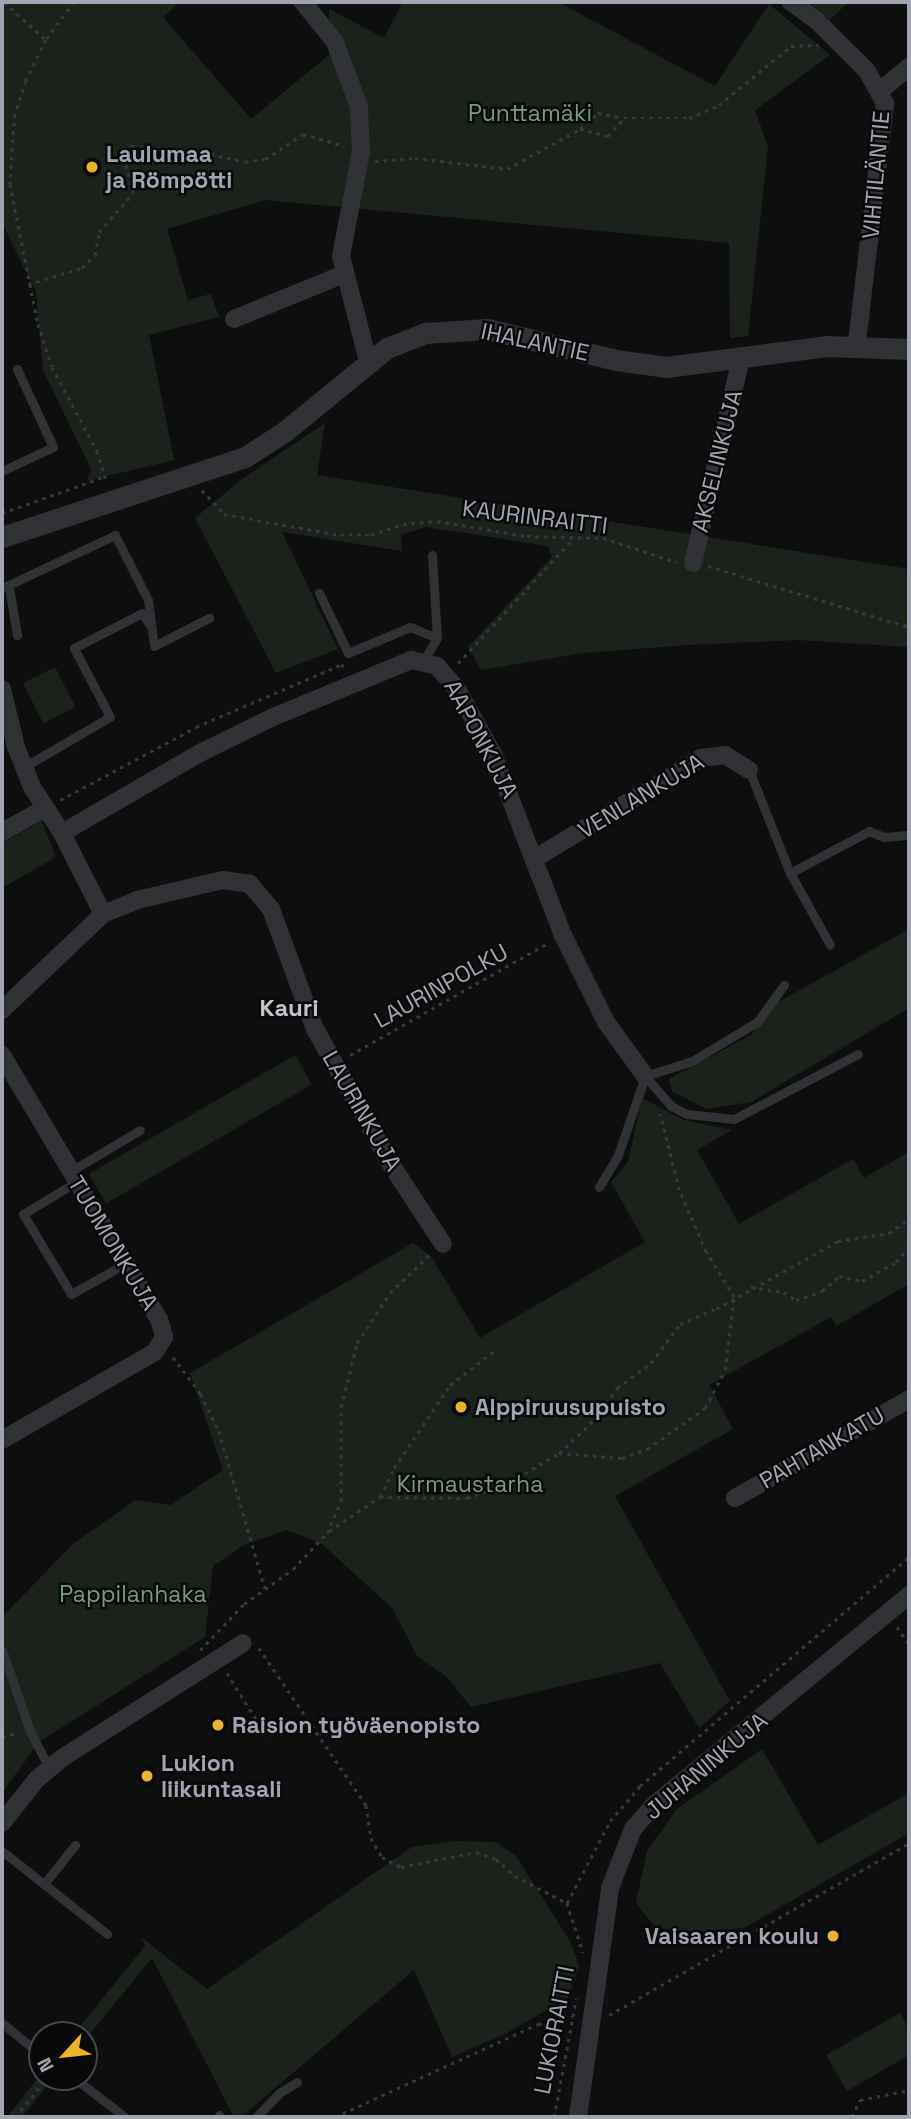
<!DOCTYPE html>
<meta charset="utf-8">
<style>
body{margin:0}
#map{position:relative;width:911px;height:2119px;overflow:hidden;background:#0f0f10;font-family:"Space Grotesk",sans-serif}
div>[style]{position:absolute}
[style*='--x']{left:calc(var(--x)*1px);top:calc(var(--y)*1px);width:calc(var(--w)*1px);rotate:calc(var(--a)*1deg)}
.green>*{inset:0;background:#1b221c;transform-origin:0 0}
.path>*{height:2.5px;margin-top:-1.25px;transform-origin:0;background:repeating-linear-gradient(90deg,#36373c 0 3.5px,transparent 0 8.5px)}
.service>*{height:9px;margin:-4.5px;padding:0 4.5px;transform-origin:4.5px;border-radius:4.5px;background:#303135}
.minor>*{height:18px;margin:-9px;padding:0 9px;transform-origin:9px;border-radius:9px;background:#303135}
.tertiary>*{height:21px;margin:-10.5px;padding:0 10.5px;transform-origin:10.5px;border-radius:10.5px;background:#303135}
.dots>*{width:19px;height:19px;translate:-50% -50%;box-sizing:border-box;border:4px solid #0a0a0b;border-radius:50%}
span{translate:-50% -50%;white-space:nowrap;text-align:center;line-height:1.15;-webkit-text-stroke:5px #0a0a0b;paint-order:stroke}
.park-label{font-size:23px;color:#779c7b}
.poi-label{font-size:23px;color:#a0a5b1;font-weight:700}
.left{translate:0 -50%;text-align:left}
.right{translate:-100% -50%;text-align:right}
.street-label{font-size:23px;color:#a0a5b1}
.neighbourhood-label{font-size:24px;color:#c1c4cd;font-weight:700}
.frame{position:absolute;inset:0;border:4px solid #a0a5b1;pointer-events:none}
.north{position:absolute;left:28px;top:2021px;width:70px;height:70px;box-sizing:border-box;background:#0a0a0b;border:2px solid #46484d;border-radius:50%;rotate:243deg;font-size:19px;font-weight:700;line-height:28px;text-align:center;color:#a0a5b1}
.north::after{content:'';display:block;margin:auto;width:24px;height:32px;background:#ebb32c;clip-path:polygon(50% 0,100% 100%,50% 72%,0 100%)}
</style>
<div id="map">
<div class="green">
<i style="clip-path:polygon(2px 2px,180px 2px,163px 17px,251px 119px,329px 55px,329px 9px,384px 38px,403px 2px,558px 2px,715px 86px,769px 4px,830px 55px,755px 110px,768px 147px,748px 336px,730px 338px,729px 243px,265px 200px,167px 229px,188px 300px,211px 294px,219px 317px,149px 335px,174px 460px,87px 481px,91px 469px,43px 370px,36px 292px,2px 223px)"></i>
<i style="clip-path:polygon(807px 2px,848px 2px,830px 20px)"></i>
<i style="clip-path:polygon(325px 423px,317px 475px,909px 569px,909px 647px,798px 640px,688px 645px,583px 653px,481px 670px,468px 647px,552px 557px,548px 546px,426px 527px,401px 535px,402px 551px,282px 532px,338px 649px,276px 673px,195px 518px,242px 479px)"></i>
<i style="left:55px;top:667px;width:45px;height:36px;rotate:63deg"></i>
<i style="clip-path:polygon(42px 821px,56px 857px,2px 888px,2px 843px)"></i>
<i style="clip-path:polygon(909px 929px,909px 1008px,751px 1102px,706px 1109px,672px 1091px,669px 1079px,751px 1035px,768px 1008px)"></i>
<i style="left:295px;top:1055px;width:34px;height:238px;rotate:60deg"></i>
<i style="clip-path:polygon(642px 1098px,684px 1120px,732px 1130px,697px 1150px,739px 1224px,853px 1159px,864px 1178px,909px 1152px,909px 1284px,836px 1326px,831px 1317px,709px 1385px,733px 1429px,615px 1496px,730px 1701px,699px 1728px,660px 1663px,471px 1707px,446px 1676px,417px 1656px,393px 1609px,322px 1544px,287px 1530px,244px 1545px,213px 1566px,205px 1637px,39px 1742px,2px 1793px,2px 1617px,74px 1543px,136px 1500px,171px 1505px,223px 1470px,190px 1373px,413px 1243px,431px 1256px,480px 1338px,645px 1242px,611px 1182px,628px 1162px)"></i>
<i style="clip-path:polygon(762px 1749px,818px 1845px,909px 1793px,909px 1833px,744px 1928px,683px 1933px,654px 1926px,636px 1903px,647px 1851px,677px 1809px)"></i>
<i style="clip-path:polygon(454px 1841px,496px 1842px,516px 1856px,571px 1943px,579px 1966px,568px 1998px,505px 2034px,452px 2057px,414px 1970px,241px 2117px,234px 2117px,152px 1958px,84px 2041px,84px 2035px,73px 2035px,145px 1946px,141px 1937px,207px 1989px,412px 1847px)"></i>
<i style="clip-path:polygon(900px 2013px,909px 2029px,909px 2055px,847px 2091px,826px 2055px)"></i>
<i style="clip-path:polygon(42px 2073px,42px 2077px,54px 2077px,22px 2117px,7px 2117px)"></i>
</div>
<div class="path">
<i style="--x:4;--y:2;--w:57;--a:42.1"></i>
<i style="--x:74;--y:2;--w:47;--a:126.4"></i>
<i style="--x:46;--y:40;--w:46;--a:116"></i>
<i style="--x:26;--y:81;--w:35;--a:108"></i>
<i style="--x:15;--y:114;--w:70;--a:94.1"></i>
<i style="--x:10;--y:184;--w:143;--a:78.7"></i>
<i style="--x:38;--y:324;--w:45;--a:72"></i>
<i style="--x:52;--y:367;--w:95;--a:61.8"></i>
<i style="--x:97;--y:451;--w:34;--a:73"></i>
<i style="--x:580;--y:129;--w:24;--a:-42"></i>
<i style="--x:598;--y:113;--w:25;--a:11"></i>
<i style="--x:375;--y:161;--w:40;--a:-4.3"></i>
<i style="--x:415;--y:158;--w:93;--a:6.8"></i>
<i style="--x:507;--y:169;--w:83;--a:-28.7"></i>
<i style="--x:580;--y:129;--w:29;--a:14"></i>
<i style="--x:608;--y:136;--w:24;--a:-48"></i>
<i style="--x:624;--y:118;--w:65;--a:0"></i>
<i style="--x:689;--y:118;--w:33;--a:-23"></i>
<i style="--x:719;--y:105;--w:93;--a:-39.3"></i>
<i style="--x:791;--y:46;--w:28;--a:-2"></i>
<i style="--x:28;--y:284;--w:56;--a:-16.5"></i>
<i style="--x:82;--y:268;--w:18;--a:-45"></i>
<i style="--x:95;--y:255;--w:23;--a:-80"></i>
<i style="--x:99;--y:232;--w:52;--a:-48.9"></i>
<i style="--x:133;--y:193;--w:31;--a:-105"></i>
<i style="--x:125;--y:163;--w:18;--a:-71"></i>
<i style="--x:131;--y:146;--w:63;--a:3.6"></i>
<i style="--x:194;--y:150;--w:52;--a:13.2"></i>
<i style="--x:245;--y:162;--w:20;--a:-9"></i>
<i style="--x:265;--y:159;--w:45;--a:-33.3"></i>
<i style="--x:303;--y:134;--w:43;--a:16.3"></i>
<i style="--x:202;--y:490;--w:33;--a:47"></i>
<i style="--x:224;--y:514;--w:118;--a:10.3"></i>
<i style="--x:340;--y:535;--w:31;--a:0"></i>
<i style="--x:371;--y:535;--w:34;--a:-19"></i>
<i style="--x:403;--y:524;--w:34;--a:-5"></i>
<i style="--x:437;--y:521;--w:91;--a:9.5"></i>
<i style="--x:527;--y:536;--w:76;--a:1.5"></i>
<i style="--x:603;--y:538;--w:78;--a:18"></i>
<i style="--x:2;--y:513;--w:110;--a:-19.6"></i>
<i style="--x:708;--y:566;--w:210;--a:16.9"></i>
<i style="--x:458;--y:663;--w:168;--a:-47.2"></i>
<i style="--x:60;--y:800;--w:154;--a:-28.2"></i>
<i style="--x:196;--y:727;--w:159;--a:-23.3"></i>
<i style="--x:342;--y:664;--w:5;--a:68"></i>
<i style="--x:350;--y:1055;--w:227;--a:-29.5"></i>
<i style="--x:751;--y:1287;--w:33;--a:9"></i>
<i style="--x:784;--y:1292;--w:14;--a:34"></i>
<i style="--x:796;--y:1300;--w:28;--a:-19"></i>
<i style="--x:822;--y:1291;--w:23;--a:-41"></i>
<i style="--x:839;--y:1276;--w:24;--a:12"></i>
<i style="--x:862;--y:1281;--w:39;--a:-29"></i>
<i style="--x:896;--y:1262;--w:21;--a:-51"></i>
<i style="--x:173;--y:1357;--w:46;--a:52.9"></i>
<i style="--x:201;--y:1394;--w:41;--a:64.1"></i>
<i style="--x:219;--y:1431;--w:164;--a:73.7"></i>
<i style="--x:559;--y:1453;--w:63;--a:4.5"></i>
<i style="--x:622;--y:1458;--w:27;--a:-20"></i>
<i style="--x:647;--y:1449;--w:71;--a:-35.3"></i>
<i style="--x:705;--y:1408;--w:43;--a:-62.2"></i>
<i style="--x:725;--y:1370;--w:74;--a:-83"></i>
<i style="--x:734;--y:1297;--w:53;--a:-121.9"></i>
<i style="--x:706;--y:1252;--w:68;--a:-113.5"></i>
<i style="--x:679;--y:1190;--w:78;--a:-104"></i>
<i style="--x:380;--y:1497;--w:32;--a:-64"></i>
<i style="--x:394;--y:1468;--w:100;--a:-56"></i>
<i style="--x:450;--y:1385;--w:59;--a:-37.5"></i>
<i style="--x:329;--y:1531;--w:61;--a:-33.7"></i>
<i style="--x:380;--y:1497;--w:87;--a:0.7"></i>
<i style="--x:467;--y:1498;--w:46;--a:-20.4"></i>
<i style="--x:510;--y:1482;--w:57;--a:-30.6"></i>
<i style="--x:559;--y:1453;--w:42;--a:-43.1"></i>
<i style="--x:590;--y:1424;--w:45;--a:-53.1"></i>
<i style="--x:617;--y:1388;--w:42;--a:-36.3"></i>
<i style="--x:651;--y:1363;--w:49;--a:-53.4"></i>
<i style="--x:680;--y:1324;--w:39;--a:-23"></i>
<i style="--x:716;--y:1309;--w:140;--a:-29.1"></i>
<i style="--x:838;--y:1241;--w:52;--a:-8.9"></i>
<i style="--x:889;--y:1233;--w:24;--a:-35"></i>
<i style="--x:897;--y:1627;--w:21;--a:55"></i>
<i style="--x:259;--y:1648;--w:190;--a:55.7"></i>
<i style="--x:366;--y:1805;--w:33;--a:81"></i>
<i style="--x:371;--y:1838;--w:22;--a:60"></i>
<i style="--x:382;--y:1857;--w:21;--a:28"></i>
<i style="--x:401;--y:1867;--w:76;--a:-11.3"></i>
<i style="--x:476;--y:1852;--w:21;--a:19"></i>
<i style="--x:496;--y:1859;--w:25;--a:42"></i>
<i style="--x:515;--y:1876;--w:59;--a:27.4"></i>
<i style="--x:567;--y:1903;--w:52;--a:71.9"></i>
<i style="--x:200;--y:1650;--w:64;--a:-46.3"></i>
<i style="--x:244;--y:1604;--w:60;--a:-35.5"></i>
<i style="--x:293;--y:1569;--w:50;--a:-46.6"></i>
<i style="--x:327;--y:1533;--w:35;--a:-66"></i>
<i style="--x:341;--y:1501;--w:94;--a:-90"></i>
<i style="--x:341;--y:1407;--w:66;--a:-76"></i>
<i style="--x:357;--y:1343;--w:60;--a:-56.6"></i>
<i style="--x:390;--y:1293;--w:54;--a:-44.3"></i>
<i style="--x:227;--y:1673;--w:77;--a:57.8"></i>
<i style="--x:2;--y:1736;--w:17;--a:-10"></i>
<i style="--x:567;--y:1903;--w:93;--a:-62.3"></i>
<i style="--x:610;--y:1821;--w:46;--a:-49.4"></i>
<i style="--x:640;--y:1786;--w:353;--a:-40.4"></i>
<i style="--x:609;--y:2015;--w:346;--a:-29.8"></i>
<i style="--x:15;--y:2117;--w:52;--a:-50.5"></i>
<i style="--x:335;--y:2117;--w:223;--a:-24.6"></i>
<i style="--x:538;--y:2024;--w:35;--a:-12"></i>
<i style="--x:554;--y:2117;--w:120;--a:-79.4"></i>
<i style="--x:852;--y:2117;--w:19;--a:-65"></i>
<i style="--x:860;--y:2100;--w:50;--a:-11.5"></i>
</div>
<div class="service">
<i style="--x:2;--y:471;--w:56;--a:-25.2"></i>
<i style="--x:53;--y:447;--w:86;--a:-114.8"></i>
<i style="--x:432;--y:555;--w:83;--a:86.6"></i>
<i style="--x:9;--y:587;--w:49;--a:80.5"></i>
<i style="--x:2;--y:588;--w:125;--a:-25.1"></i>
<i style="--x:115;--y:535;--w:73;--a:63.1"></i>
<i style="--x:148;--y:600;--w:46;--a:82.6"></i>
<i style="--x:154;--y:646;--w:62;--a:-27"></i>
<i style="--x:319;--y:593;--w:67;--a:64.2"></i>
<i style="--x:348;--y:653;--w:67;--a:-22.8"></i>
<i style="--x:410;--y:627;--w:29;--a:22"></i>
<i style="--x:437;--y:638;--w:26;--a:121"></i>
<i style="--x:24;--y:767;--w:99;--a:-30.2"></i>
<i style="--x:110;--y:717;--w:78;--a:-117.6"></i>
<i style="--x:74;--y:648;--w:76;--a:-27.2"></i>
<i style="--x:142;--y:613;--w:14;--a:56"></i>
<i style="--x:749;--y:770;--w:111;--a:68.3"></i>
<i style="--x:790;--y:873;--w:82;--a:60.9"></i>
<i style="--x:790;--y:873;--w:89;--a:-28"></i>
<i style="--x:869;--y:831;--w:16;--a:22"></i>
<i style="--x:884;--y:837;--w:25;--a:-5"></i>
<i style="--x:645;--y:1076;--w:40;--a:49"></i>
<i style="--x:671;--y:1106;--w:18;--a:27"></i>
<i style="--x:687;--y:1114;--w:47;--a:6.1"></i>
<i style="--x:734;--y:1119;--w:140;--a:-27.7"></i>
<i style="--x:645;--y:1076;--w:49;--a:-17.7"></i>
<i style="--x:692;--y:1061;--w:76;--a:-31"></i>
<i style="--x:757;--y:1022;--w:46;--a:-53.9"></i>
<i style="--x:71;--y:1171;--w:80;--a:-30.7"></i>
<i style="--x:76;--y:1182;--w:62;--a:148.9"></i>
<i style="--x:23;--y:1214;--w:93;--a:59"></i>
<i style="--x:71;--y:1294;--w:62;--a:-29.1"></i>
<i style="--x:599;--y:1187;--w:37;--a:-59"></i>
<i style="--x:618;--y:1155;--w:83;--a:-71.1"></i>
<i style="--x:2;--y:1650;--w:86;--a:70.9"></i>
<i style="--x:30;--y:1731;--w:42;--a:62.8"></i>
<i style="--x:2;--y:1851;--w:134;--a:38.3"></i>
<i style="--x:44;--y:1884;--w:50;--a:-51.5"></i>
<i style="--x:2;--y:2023;--w:50;--a:39.4"></i>
<i style="--x:73;--y:2077;--w:66;--a:37.6"></i>
<i style="--x:219;--y:2115;--w:3;--a:45"></i>
<i style="--x:256;--y:2117;--w:33;--a:-46"></i>
<i style="--x:279;--y:2093;--w:21;--a:-31"></i>
</div>
<div class="minor">
<i style="--x:303;--y:2;--w:51;--a:51.3"></i>
<i style="--x:335;--y:42;--w:69;--a:69.7"></i>
<i style="--x:359;--y:107;--w:45;--a:87.5"></i>
<i style="--x:361;--y:152;--w:106;--a:100.9"></i>
<i style="--x:341;--y:256;--w:108;--a:75.6"></i>
<i style="--x:791;--y:2;--w:31;--a:36"></i>
<i style="--x:816;--y:20;--w:72;--a:45"></i>
<i style="--x:867;--y:71;--w:38;--a:61"></i>
<i style="--x:885;--y:104;--w:242;--a:96.7"></i>
<i style="--x:880;--y:91;--w:38;--a:-40"></i>
<i style="--x:234;--y:319;--w:119;--a:-22.2"></i>
<i style="--x:693;--y:563;--w:211;--a:-76.8"></i>
<i style="--x:2;--y:689;--w:60;--a:76.4"></i>
<i style="--x:16;--y:747;--w:43;--a:68.2"></i>
<i style="--x:32;--y:787;--w:55;--a:56.9"></i>
<i style="--x:62;--y:833;--w:91;--a:63.2"></i>
<i style="--x:2;--y:832;--w:48;--a:-28.7"></i>
<i style="--x:62;--y:833;--w:162;--a:-30.1"></i>
<i style="--x:202;--y:752;--w:77;--a:-26.2"></i>
<i style="--x:271;--y:718;--w:152;--a:-22.5"></i>
<i style="--x:411;--y:660;--w:27;--a:13"></i>
<i style="--x:437;--y:666;--w:30;--a:49"></i>
<i style="--x:457;--y:689;--w:74;--a:61"></i>
<i style="--x:493;--y:754;--w:194;--a:68.9"></i>
<i style="--x:563;--y:935;--w:97;--a:63.7"></i>
<i style="--x:606;--y:1022;--w:67;--a:54.2"></i>
<i style="--x:534;--y:859;--w:195;--a:-31.2"></i>
<i style="--x:701;--y:758;--w:24;--a:-7"></i>
<i style="--x:725;--y:755;--w:28;--a:32"></i>
<i style="--x:2;--y:1010;--w:139;--a:-43.5"></i>
<i style="--x:103;--y:914;--w:37;--a:-22"></i>
<i style="--x:137;--y:900;--w:88;--a:-13.1"></i>
<i style="--x:223;--y:880;--w:27;--a:8"></i>
<i style="--x:250;--y:884;--w:33;--a:50"></i>
<i style="--x:271;--y:909;--w:128;--a:69.9"></i>
<i style="--x:315;--y:1029;--w:157;--a:60.7"></i>
<i style="--x:392;--y:1166;--w:93;--a:56.8"></i>
<i style="--x:2;--y:1055;--w:307;--a:59.3"></i>
<i style="--x:159;--y:1319;--w:19;--a:74"></i>
<i style="--x:164;--y:1337;--w:17;--a:121"></i>
<i style="--x:155;--y:1352;--w:177;--a:150.1"></i>
<i style="--x:735;--y:1498;--w:200;--a:-29.6"></i>
<i style="--x:2;--y:1823;--w:56;--a:-51.5"></i>
<i style="--x:37;--y:1779;--w:33;--a:-40"></i>
<i style="--x:62;--y:1758;--w:214;--a:-32.4"></i>
<i style="--x:578;--y:2117;--w:231;--a:-82"></i>
<i style="--x:610;--y:1888;--w:63;--a:-68.7"></i>
<i style="--x:633;--y:1829;--w:33;--a:-49"></i>
<i style="--x:655;--y:1804;--w:329;--a:-39.4"></i>
</div>
<div class="tertiary">
<i style="--x:2;--y:537;--w:256;--a:-18.2"></i>
<i style="--x:245;--y:457;--w:46;--a:-32.7"></i>
<i style="--x:284;--y:432;--w:133;--a:-39.2"></i>
<i style="--x:387;--y:348;--w:41;--a:-21.5"></i>
<i style="--x:425;--y:333;--w:62;--a:-3.7"></i>
<i style="--x:487;--y:329;--w:133;--a:13.5"></i>
<i style="--x:616;--y:360;--w:50;--a:8"></i>
<i style="--x:666;--y:367;--w:162;--a:-7.4"></i>
<i style="--x:827;--y:346;--w:82;--a:2.1"></i>
</div>
<div class="dots">
<i style="left:92px;top:167px;background:#ebb32c"></i>
<i style="left:461px;top:1407px;background:#ebb32c"></i>
<i style="left:218px;top:1725px;background:#ebb32c"></i>
<i style="left:147px;top:1776px;background:#ebb32c"></i>
<i style="left:833px;top:1936px;background:#ebb32c"></i>
</div>
<div class="park-label">
<span style="left:530px;top:113px">Punttamäki</span>
<span style="left:470px;top:1484px">Kirmaustarha</span>
<span style="left:133px;top:1594px">Pappilanhaka</span>
</div>
<div class="poi-label">
<span class="left" style="left:106px;top:167px">Laulumaa<br>ja Römpötti</span>
<span class="left" style="left:475px;top:1407px">Alppiruusupuisto</span>
<span class="left" style="left:232px;top:1725px">Raision työväenopisto</span>
<span class="left" style="left:161px;top:1776px">Lukion<br>liikuntasali</span>
<span class="right" style="left:819px;top:1936px">Vaisaaren koulu</span>
</div>
<div class="street-label">
<span style="left:876px;top:175px;rotate:-85deg">VIHTILÄNTIE</span>
<span style="left:535px;top:342px;rotate:12deg">IHALANTIE</span>
<span style="left:717px;top:461px;rotate:-76deg">AKSELINKUJA</span>
<span style="left:535px;top:517px;rotate:7deg">KAURINRAITTI</span>
<span style="left:481px;top:739px;rotate:62deg">AAPONKUJA</span>
<span style="left:641px;top:796px;rotate:-31deg">VENLANKUJA</span>
<span style="left:441px;top:986px;rotate:-29deg">LAURINPOLKU</span>
<span style="left:362px;top:1111px;rotate:60deg">LAURINKUJA</span>
<span style="left:113px;top:1243px;rotate:59deg">TUOMONKUJA</span>
<span style="left:822px;top:1448px;rotate:-30deg">PAHTANKATU</span>
<span style="left:706px;top:1766px;rotate:-40deg">JUHANINKUJA</span>
<span style="left:554px;top:2030px;rotate:-79deg">LUKIORAITTI</span>
</div>
<div class="neighbourhood-label">
<span style="left:289px;top:1008px">Kauri</span>
</div>
<div class="frame"></div>
<div class="north">N</div>
</div>
